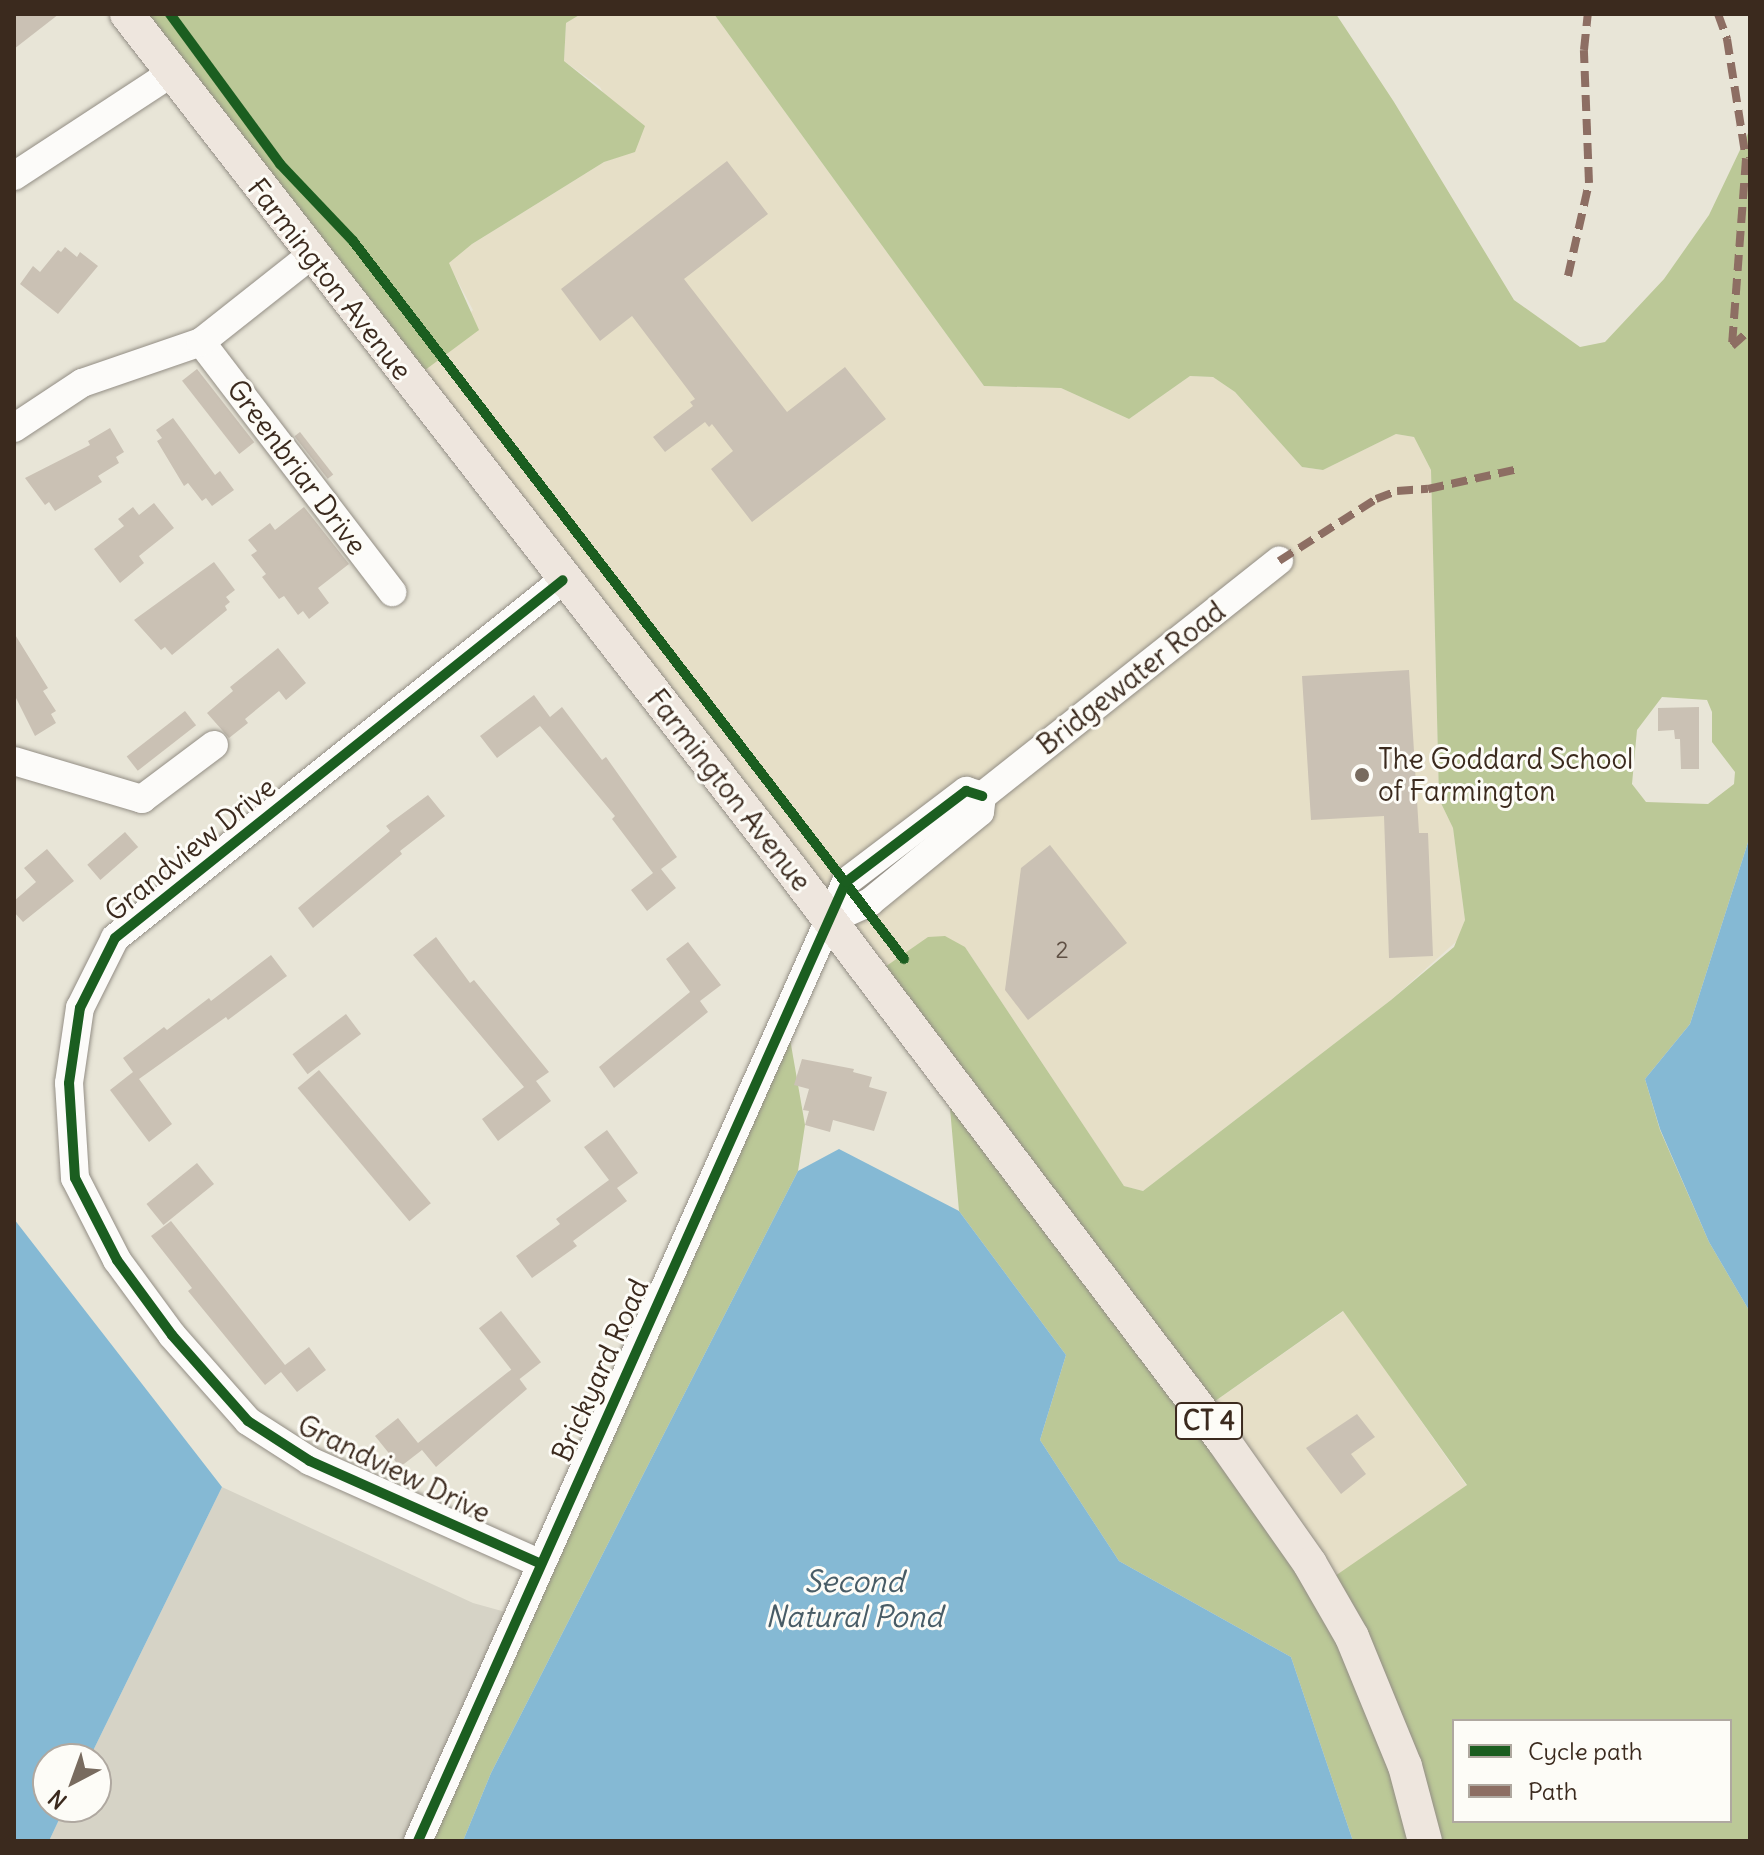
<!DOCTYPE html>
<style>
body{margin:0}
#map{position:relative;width:1764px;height:1855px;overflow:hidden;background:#e8e5d7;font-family:Delius,sans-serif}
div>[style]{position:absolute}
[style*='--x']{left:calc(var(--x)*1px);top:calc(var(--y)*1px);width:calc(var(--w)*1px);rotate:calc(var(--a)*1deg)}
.built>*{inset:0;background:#e6dfc7;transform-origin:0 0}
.industrial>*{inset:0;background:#d6d3c6}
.forest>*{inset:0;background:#bbc897}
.water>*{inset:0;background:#85b9d4}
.building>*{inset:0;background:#cac1b4;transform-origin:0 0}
.roads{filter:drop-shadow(0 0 2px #938e85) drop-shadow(0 0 2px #938e85)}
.minor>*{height:28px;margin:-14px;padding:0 14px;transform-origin:14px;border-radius:14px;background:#fcfbf9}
.major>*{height:34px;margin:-17px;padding:0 17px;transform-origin:17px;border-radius:17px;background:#eee6de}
.quiet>*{height:8px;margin-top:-4px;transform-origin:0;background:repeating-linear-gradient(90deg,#8d6e63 0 16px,transparent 0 24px)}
.cycleway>*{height:10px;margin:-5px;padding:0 5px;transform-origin:5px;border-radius:5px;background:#1b5e20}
.dots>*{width:22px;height:22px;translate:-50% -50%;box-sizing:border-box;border:4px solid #fdfcf7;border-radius:50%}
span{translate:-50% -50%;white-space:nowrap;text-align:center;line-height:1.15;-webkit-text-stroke:6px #fdfcf7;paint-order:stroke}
.number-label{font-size:24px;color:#5f5044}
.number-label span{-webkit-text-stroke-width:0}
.shield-label span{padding:2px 6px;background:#fdfcf7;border:2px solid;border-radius:6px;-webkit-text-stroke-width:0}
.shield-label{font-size:26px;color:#3b2a1e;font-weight:700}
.street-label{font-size:28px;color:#3b2a1e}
.poi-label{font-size:28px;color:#3b2a1e}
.left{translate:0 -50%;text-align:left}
.water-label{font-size:30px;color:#485c66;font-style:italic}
.frame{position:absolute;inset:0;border:16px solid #3b2a1e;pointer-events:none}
.legend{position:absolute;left:1452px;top:1719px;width:280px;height:104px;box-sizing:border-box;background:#fdfcf7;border:2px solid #afa8a0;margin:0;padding:10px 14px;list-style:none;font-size:24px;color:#3b2a1e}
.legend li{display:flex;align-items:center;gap:16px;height:40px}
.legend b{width:40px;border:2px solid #afa8a0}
.north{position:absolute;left:32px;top:1743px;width:80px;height:80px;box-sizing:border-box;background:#fdfcf7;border:2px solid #afa8a0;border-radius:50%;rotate:221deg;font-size:22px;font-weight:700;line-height:32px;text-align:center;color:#3b2a1e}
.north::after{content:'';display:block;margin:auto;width:28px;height:36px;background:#786b5f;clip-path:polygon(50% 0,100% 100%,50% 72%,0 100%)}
</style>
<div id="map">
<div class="built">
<i style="clip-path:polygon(581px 14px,714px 14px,984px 386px,1061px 388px,1129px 419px,1190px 376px,1213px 377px,1235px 392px,1302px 467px,1323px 470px,1396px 434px,1414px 437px,1431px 470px,1439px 799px,1453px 828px,1465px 920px,1459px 939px,1391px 1000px,1143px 1191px,1124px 1186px,965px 947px,872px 976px,409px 382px,473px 310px,448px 263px,472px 244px,604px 162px,635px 151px,600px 87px,564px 61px,566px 23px)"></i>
<i style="left:1344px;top:1311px;width:214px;height:174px;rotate:55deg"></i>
</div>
<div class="industrial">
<i style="clip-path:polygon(222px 1487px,473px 1603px,516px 1615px,418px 1841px,49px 1841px,65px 1807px,96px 1807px,96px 1759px,89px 1759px)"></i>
</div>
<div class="forest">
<i style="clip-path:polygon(127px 14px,581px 14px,566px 23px,564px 61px,645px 126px,635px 152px,604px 162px,472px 244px,449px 263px,479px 330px,409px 382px)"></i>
<i style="clip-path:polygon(evenodd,714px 14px,1336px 14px,1394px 102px,1514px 300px,1580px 347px,1605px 342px,1664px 279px,1709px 215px,1750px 129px,1750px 836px,1690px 1024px,1645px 1079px,1660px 1130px,1709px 1242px,1750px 1312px,1750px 1841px,1353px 1841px,1291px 1657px,1119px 1561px,1040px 1440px,1066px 1355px,959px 1211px,947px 1074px,872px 976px,928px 937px,945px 936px,965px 947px,1124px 1186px,1143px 1191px,1391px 1000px,1454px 947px,1465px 920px,1453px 828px,1439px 799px,1431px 470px,1414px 437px,1396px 434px,1323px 470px,1302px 467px,1235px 392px,1213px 377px,1190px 376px,1129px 419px,1061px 388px,984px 386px,714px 14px,1662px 697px,1707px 700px,1712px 712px,1712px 742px,1735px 772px,1734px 784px,1708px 804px,1646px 802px,1632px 784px,1637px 730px,1662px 697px,714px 14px,1343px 1311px,1467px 1485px,1322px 1585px,1201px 1411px,1343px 1311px,714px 14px,1454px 1721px,1730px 1721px,1730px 1821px,1454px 1821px,1454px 1721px)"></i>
<i style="clip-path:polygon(786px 1016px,805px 1125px,798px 1171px,491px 1773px,463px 1841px,418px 1841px)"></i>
</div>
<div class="water">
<i style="clip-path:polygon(1750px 836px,1750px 1312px,1709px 1242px,1660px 1129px,1645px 1079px,1690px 1024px)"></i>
<i style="clip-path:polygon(839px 1149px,959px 1211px,1066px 1355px,1040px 1440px,1119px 1561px,1291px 1657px,1353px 1841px,463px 1841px,491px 1773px,798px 1171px)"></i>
<i style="clip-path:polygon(14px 1219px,222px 1487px,89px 1759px,48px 1759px,48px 1807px,65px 1807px,49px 1841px,14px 1841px)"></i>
</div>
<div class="building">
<i style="clip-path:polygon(14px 14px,59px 14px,14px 49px)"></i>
<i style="clip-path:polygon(727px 161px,768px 214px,684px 279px,787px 412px,845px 367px,886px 419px,752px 522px,711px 469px,733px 451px,712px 424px,709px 427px,705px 422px,665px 452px,653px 437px,693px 406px,690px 402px,695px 399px,632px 316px,600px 341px,561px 289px)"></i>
<i style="clip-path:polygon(65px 247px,77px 257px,80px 252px,98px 266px,58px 314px,20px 284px,33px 266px,40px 272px,58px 250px,61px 252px)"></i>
<i style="left:197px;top:369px;width:93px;height:19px;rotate:52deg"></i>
<i style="clip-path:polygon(173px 418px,215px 475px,220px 471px,234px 490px,212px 506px,206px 498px,202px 501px,188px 483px,184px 486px,157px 441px,162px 438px,156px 430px)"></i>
<i style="clip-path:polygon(110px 428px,124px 452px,116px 457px,119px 463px,98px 476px,102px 482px,55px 511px,49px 502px,45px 505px,25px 478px,90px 445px,88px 441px)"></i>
<i style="left:300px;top:432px;width:54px;height:7px;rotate:52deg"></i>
<i style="clip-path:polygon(154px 503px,174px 528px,139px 556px,144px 563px,120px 583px,94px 549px,124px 526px,118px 519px,133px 507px,139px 515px)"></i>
<i style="clip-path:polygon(304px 507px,349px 564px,318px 588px,329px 603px,309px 619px,303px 611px,298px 615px,284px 596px,279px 599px,262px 577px,266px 574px,251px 555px,257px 551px,248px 540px,270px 523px,275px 530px)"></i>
<i style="clip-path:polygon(214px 562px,235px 590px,226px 597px,230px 602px,225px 606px,227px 610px,172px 655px,165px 647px,161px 650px,134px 620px)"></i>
<i style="clip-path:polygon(14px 633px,48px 688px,43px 691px,56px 711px,51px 714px,56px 723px,35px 736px,14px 694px)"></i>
<i style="clip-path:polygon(278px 648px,306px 683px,286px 700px,279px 691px,245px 719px,248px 723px,229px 738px,207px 713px,233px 691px,230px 687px)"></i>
<i style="clip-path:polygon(1409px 670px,1419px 833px,1428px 833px,1433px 956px,1389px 958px,1384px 816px,1311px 820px,1302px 676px)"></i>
<i style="clip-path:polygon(534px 695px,550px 717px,562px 707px,602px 760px,606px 757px,677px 857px,661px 869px,676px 888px,647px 911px,631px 890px,653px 873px,612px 819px,615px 816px,540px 726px,497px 758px,480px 736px)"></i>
<i style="clip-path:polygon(1699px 707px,1699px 769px,1681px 769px,1680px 739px,1675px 739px,1674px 730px,1658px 731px,1658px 708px)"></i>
<i style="left:185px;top:711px;width:18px;height:74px;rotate:52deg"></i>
<i style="clip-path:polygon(428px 795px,445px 816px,400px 851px,402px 854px,313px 928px,298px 908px,390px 831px,386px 826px)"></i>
<i style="left:125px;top:832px;width:20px;height:50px;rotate:49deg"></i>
<i style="clip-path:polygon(1050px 845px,1127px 943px,1028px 1020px,1005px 990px,1021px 868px)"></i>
<i style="clip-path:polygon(47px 849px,74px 881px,23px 922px,14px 912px,14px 901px,36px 882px,24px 868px)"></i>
<i style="clip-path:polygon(436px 937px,470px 983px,474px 980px,549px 1072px,536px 1081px,551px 1101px,498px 1141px,482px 1119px,524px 1087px,413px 955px)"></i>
<i style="clip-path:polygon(688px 942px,721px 985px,700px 1001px,708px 1012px,614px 1088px,599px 1067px,690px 992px,666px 959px)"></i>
<i style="clip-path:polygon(271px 955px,287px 976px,228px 1020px,226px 1017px,139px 1079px,172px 1124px,149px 1142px,110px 1090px,133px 1072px,123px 1058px,164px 1027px,167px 1030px,209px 998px,211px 1001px)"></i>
<i style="left:346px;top:1014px;width:25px;height:67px;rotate:53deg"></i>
<i style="clip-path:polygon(802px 1059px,854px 1069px,853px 1072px,872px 1077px,869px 1087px,887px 1092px,874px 1131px,833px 1120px,830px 1132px,805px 1125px,809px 1111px,803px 1110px,809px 1089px,794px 1085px)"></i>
<i style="left:319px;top:1070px;width:174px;height:28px;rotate:50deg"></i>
<i style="clip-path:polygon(607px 1130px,638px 1173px,617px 1188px,627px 1201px,573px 1241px,577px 1246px,532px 1278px,516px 1256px,560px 1224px,556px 1219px,609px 1180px,584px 1147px)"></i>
<i style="left:197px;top:1163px;width:27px;height:65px;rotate:51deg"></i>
<i style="clip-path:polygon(171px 1221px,285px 1365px,309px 1347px,326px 1370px,297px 1392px,281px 1372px,265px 1385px,188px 1291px,192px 1288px,151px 1236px)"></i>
<i style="left:501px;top:1311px;width:65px;height:28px;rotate:52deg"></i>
<i style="clip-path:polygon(512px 1369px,527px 1389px,436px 1467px,422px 1450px,400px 1467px,375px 1436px,398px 1418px,418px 1443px)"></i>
<i style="clip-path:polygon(1357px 1414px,1375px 1437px,1351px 1454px,1366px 1474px,1341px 1494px,1306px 1448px)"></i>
</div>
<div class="roads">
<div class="minor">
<i style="--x:14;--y:176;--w:186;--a:-33.2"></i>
<i style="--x:201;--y:342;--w:315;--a:52.6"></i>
<i style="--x:14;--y:428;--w:82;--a:-33.5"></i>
<i style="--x:82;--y:383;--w:126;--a:-19"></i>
<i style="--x:201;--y:342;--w:140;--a:-38.3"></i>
<i style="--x:14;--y:761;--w:134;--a:16.5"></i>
<i style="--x:142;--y:799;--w:90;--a:-36.9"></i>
<i style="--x:830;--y:920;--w:44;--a:-24.2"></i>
<i style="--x:870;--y:902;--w:142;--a:-39.3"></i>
<i style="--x:980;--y:812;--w:16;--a:-83"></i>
<i style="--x:982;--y:796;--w:379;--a:-38.4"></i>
<i style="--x:539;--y:1563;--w:251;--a:-156"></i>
<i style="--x:310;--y:1461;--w:74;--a:-147.2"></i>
<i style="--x:248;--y:1421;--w:115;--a:-131.5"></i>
<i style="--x:172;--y:1335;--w:93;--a:-126.3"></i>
<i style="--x:117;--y:1260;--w:92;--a:-117.1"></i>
<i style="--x:75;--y:1178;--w:95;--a:-93.6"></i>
<i style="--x:69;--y:1083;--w:76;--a:-81.7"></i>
<i style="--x:80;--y:1008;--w:78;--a:-63.4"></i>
<i style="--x:115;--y:938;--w:573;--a:-38.63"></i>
<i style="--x:418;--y:1841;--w:1050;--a:-65.95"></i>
<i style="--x:846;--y:882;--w:151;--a:-37.2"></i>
<i style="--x:966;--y:791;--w:17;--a:17"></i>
</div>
<div class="major">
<i style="--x:127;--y:14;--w:1088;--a:52.17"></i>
<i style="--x:794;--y:873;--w:711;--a:52.89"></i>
<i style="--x:1223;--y:1440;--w:151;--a:54.9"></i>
<i style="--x:1310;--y:1564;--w:84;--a:60.1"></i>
<i style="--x:1352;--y:1637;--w:139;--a:67.7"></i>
<i style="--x:1405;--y:1766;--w:78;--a:75.1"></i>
</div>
</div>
<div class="quiet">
<i style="--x:1718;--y:14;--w:27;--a:70"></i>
<i style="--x:1727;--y:39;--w:121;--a:81"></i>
<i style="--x:1746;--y:159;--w:188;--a:94.3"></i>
<i style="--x:1732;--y:346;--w:24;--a:-42"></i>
<i style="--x:1568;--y:276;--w:95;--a:-77.3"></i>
<i style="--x:1589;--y:183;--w:133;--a:-92.2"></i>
<i style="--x:1584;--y:50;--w:36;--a:-84"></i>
<i style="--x:1279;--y:561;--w:115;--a:-32.6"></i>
<i style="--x:1376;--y:499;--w:22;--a:-21"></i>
<i style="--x:1397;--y:491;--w:31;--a:-4"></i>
<i style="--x:1428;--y:489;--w:92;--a:-12.5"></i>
</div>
<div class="cycleway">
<i style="--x:170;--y:14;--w:186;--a:53.7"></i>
<i style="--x:280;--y:164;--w:106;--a:46.5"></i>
<i style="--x:353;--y:241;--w:905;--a:52.5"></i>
<i style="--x:539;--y:1563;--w:251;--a:-156"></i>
<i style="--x:310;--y:1461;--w:74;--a:-147.2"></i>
<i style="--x:248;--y:1421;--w:115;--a:-131.5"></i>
<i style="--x:172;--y:1335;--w:93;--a:-126.3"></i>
<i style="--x:117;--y:1260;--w:92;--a:-117.1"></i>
<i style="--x:75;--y:1178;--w:95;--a:-93.6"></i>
<i style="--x:69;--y:1083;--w:76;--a:-81.7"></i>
<i style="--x:80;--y:1008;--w:78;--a:-63.4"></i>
<i style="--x:115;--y:938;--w:573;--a:-38.63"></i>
<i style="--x:418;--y:1841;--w:1050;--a:-65.95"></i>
<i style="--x:846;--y:882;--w:151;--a:-37.2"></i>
<i style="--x:966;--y:791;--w:17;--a:17"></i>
</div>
<div class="dots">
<i style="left:1362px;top:775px;background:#786b5f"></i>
</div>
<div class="number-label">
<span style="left:1062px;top:950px">2</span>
</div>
<div class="shield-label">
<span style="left:1209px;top:1421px">CT 4</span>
</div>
<div class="street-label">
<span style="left:330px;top:279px;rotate:52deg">Farmington Avenue</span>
<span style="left:297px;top:467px;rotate:53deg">Greenbriar Drive</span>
<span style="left:1131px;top:678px;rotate:-38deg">Bridgewater Road</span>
<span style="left:729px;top:790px;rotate:52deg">Farmington Avenue</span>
<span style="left:190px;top:849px;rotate:-39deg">Grandview Drive</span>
<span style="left:600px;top:1370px;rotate:-66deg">Brickyard Road</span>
<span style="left:394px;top:1469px;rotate:26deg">Grandview Drive</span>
</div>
<div class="poi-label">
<span class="left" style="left:1378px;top:775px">The Goddard School<br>of Farmington</span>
</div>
<div class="water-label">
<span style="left:854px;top:1598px">Second<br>Natural Pond</span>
</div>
<div class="frame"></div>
<ul class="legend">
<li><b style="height:10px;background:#1b5e20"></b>Cycle path</li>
<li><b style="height:10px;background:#8d6e63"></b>Path</li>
</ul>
<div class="north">N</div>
</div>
